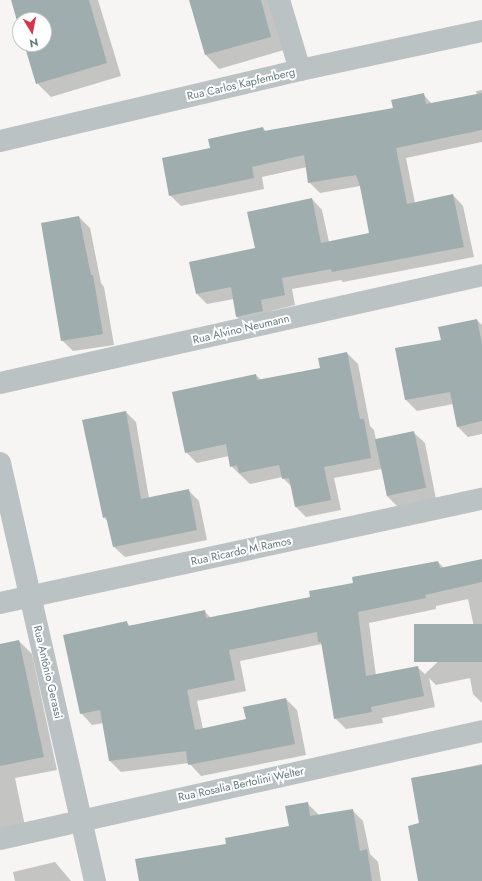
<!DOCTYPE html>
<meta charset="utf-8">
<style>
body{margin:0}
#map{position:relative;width:482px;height:881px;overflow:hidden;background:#f6f5f3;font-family:Jost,sans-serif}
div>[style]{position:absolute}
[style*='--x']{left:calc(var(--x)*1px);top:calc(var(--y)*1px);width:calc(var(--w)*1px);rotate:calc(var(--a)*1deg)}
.shadow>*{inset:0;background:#0003}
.building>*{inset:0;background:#a0adae;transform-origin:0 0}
.minor>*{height:22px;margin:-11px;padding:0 11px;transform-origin:11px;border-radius:11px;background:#bbc2c3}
.tertiary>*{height:22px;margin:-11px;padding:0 11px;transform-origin:11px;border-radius:11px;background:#bbc2c3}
span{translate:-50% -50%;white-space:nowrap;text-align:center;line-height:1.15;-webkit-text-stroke:4px #fff;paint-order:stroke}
.street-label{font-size:11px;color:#637a7c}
.north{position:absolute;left:12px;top:12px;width:40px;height:40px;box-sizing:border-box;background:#fff;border:1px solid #c1cacb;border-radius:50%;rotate:170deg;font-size:11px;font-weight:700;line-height:16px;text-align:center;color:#637a7c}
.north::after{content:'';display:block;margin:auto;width:14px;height:18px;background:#d53546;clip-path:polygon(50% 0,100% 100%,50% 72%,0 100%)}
</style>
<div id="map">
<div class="shadow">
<i style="clip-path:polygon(12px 0,98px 0,121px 76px,51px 97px,37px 83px,25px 44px,44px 44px,44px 20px,20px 20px,20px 27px)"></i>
<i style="clip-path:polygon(190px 0,270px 0,284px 50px,219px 69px,206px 55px)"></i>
<i style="clip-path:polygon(482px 90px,482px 142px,406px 158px,415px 203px,453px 195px,463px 206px,474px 257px,343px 282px,341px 280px,292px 289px,295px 305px,271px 311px,273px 322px,248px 327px,237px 317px,234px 299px,207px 304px,197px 294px,256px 248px,312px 199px,322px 210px,329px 242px,370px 234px,360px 186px,320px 193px,309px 182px,307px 167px,262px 177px,264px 189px,181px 206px,170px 195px,211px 148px,263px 128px,266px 132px,394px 109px,423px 94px,432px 104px,477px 95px,476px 91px)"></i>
<i style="clip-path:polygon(79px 217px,90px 228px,101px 283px,104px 287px,114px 345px,73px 351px,62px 340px)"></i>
<i style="clip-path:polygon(477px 320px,482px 325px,482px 434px,468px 437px,457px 426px,453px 404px,417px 411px,406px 400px,396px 349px,442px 341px)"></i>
<i style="clip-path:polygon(347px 353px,358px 364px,370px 426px,374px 430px,376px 440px,413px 432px,425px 443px,436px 499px,398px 507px,387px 496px,382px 469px,334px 478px,341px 510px,306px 517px,295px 506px,292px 487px,282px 477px,250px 484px,231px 466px,229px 456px,197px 463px,186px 452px,256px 375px,261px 380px,322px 369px)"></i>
<i style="clip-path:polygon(126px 412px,136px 422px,149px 498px,188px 490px,199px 501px,207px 540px,125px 557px,114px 547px,108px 522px,104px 517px)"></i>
<i style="clip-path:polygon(evenodd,482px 560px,482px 703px,473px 694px,470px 678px,436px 685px,429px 678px,435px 707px,382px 718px,383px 723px,346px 729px,335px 718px,322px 644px,240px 661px,246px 691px,197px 701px,203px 729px,247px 720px,286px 699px,297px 710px,306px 755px,201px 776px,189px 763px,121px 772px,110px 761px,103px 723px,92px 725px,81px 713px,126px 622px,130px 626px,204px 611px,211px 618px,311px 598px,438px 562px,444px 568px,482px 560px,468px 599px,474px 627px,425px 674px,417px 667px,376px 676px,369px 623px,436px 609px,436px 606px,468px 599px)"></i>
<i style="clip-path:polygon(19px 641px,32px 654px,57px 770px,15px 778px,25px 826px,0 831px,0 645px)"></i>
<i style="clip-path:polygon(482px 764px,482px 881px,419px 881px,421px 824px,412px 779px)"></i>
<i style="clip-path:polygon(307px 803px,319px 815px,352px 810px,363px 821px,370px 854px,378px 862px,381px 881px,140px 881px,227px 845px,290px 827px)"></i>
<i style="clip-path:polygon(55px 862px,71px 881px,15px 881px,13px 872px)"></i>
</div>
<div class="building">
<i style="clip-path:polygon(11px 0,89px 0,107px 63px,36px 84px,24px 44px,44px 44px,44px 20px,20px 20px,20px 31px)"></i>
<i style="clip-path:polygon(189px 0,261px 0,271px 37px,205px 55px)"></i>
<i style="clip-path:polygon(424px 93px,426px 104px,482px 93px,482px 130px,396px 148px,407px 204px,453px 194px,464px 247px,332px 272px,331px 269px,282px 278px,285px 295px,261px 300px,263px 311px,236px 317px,231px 287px,196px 294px,189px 262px,255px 248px,247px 212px,312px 198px,321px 243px,369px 233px,360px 186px,356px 175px,308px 183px,304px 155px,252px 167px,254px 178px,169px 196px,162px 158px,210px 148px,208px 139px,263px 127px,264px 131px,393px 108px,391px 100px)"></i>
<i style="clip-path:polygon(79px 216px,91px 275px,93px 275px,103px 334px,61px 341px,41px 223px)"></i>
<i style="clip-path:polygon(477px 319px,482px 344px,482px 421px,457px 427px,450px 392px,405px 400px,395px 348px,441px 340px,438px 327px)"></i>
<i style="clip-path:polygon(347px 352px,360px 419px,364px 419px,371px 458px,324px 467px,331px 500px,295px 507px,289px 478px,282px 479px,279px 465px,239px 473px,237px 465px,230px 467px,226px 444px,185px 453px,172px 392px,256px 374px,257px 380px,320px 368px,318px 358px)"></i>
<i style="clip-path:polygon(126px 411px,141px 499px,189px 489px,197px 530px,113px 547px,106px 517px,103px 518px,82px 420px)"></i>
<i style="left:414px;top:431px;width:58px;height:40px;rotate:78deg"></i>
<i style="clip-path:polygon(482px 559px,482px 582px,425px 595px,426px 598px,358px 612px,366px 676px,418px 666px,424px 696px,371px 707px,372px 712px,334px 719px,321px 642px,318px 642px,317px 632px,229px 650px,235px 680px,187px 690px,195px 730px,246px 719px,243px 707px,286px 698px,295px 744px,188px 765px,186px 751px,109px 761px,100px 710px,80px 714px,63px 635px,127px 621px,128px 626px,205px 610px,206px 618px,310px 597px,309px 591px,353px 583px,352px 577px,438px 561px,440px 568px)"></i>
<i style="left:482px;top:624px;width:38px;height:68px;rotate:90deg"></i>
<i style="clip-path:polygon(19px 640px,44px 757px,0 766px,0 644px)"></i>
<i style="clip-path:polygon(482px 765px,482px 881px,418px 881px,408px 826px,419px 823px,411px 778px)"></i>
<i style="clip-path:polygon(308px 802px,310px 816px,353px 809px,360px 851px,367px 849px,372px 881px,139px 881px,135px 859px,226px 844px,225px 838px,289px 826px,285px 806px)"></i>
</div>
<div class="minor">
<i style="--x:279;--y:0;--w:73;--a:73.3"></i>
<i style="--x:0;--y:383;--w:494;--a:-12.6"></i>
<i style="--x:0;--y:463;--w:429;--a:77.2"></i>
<i style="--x:0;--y:603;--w:493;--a:-12.2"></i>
<i style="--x:0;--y:839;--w:494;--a:-12.6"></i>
</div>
<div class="tertiary">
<i style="--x:0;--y:141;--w:308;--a:-13.3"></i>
<i style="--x:300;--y:70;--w:186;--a:-12.1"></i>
</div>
<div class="street-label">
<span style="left:241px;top:84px;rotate:-13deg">Rua Carlos Kapfemberg</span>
<span style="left:241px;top:329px;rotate:-13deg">Rua Alvino Neumann</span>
<span style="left:241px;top:551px;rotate:-12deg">Rua Ricardo M Ramos</span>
<span style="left:48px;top:672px;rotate:77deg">Rua Antônio Gerassi</span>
<span style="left:241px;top:784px;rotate:-12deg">Rua Rosalia Bertolini Welter</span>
</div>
<div class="north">N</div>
</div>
